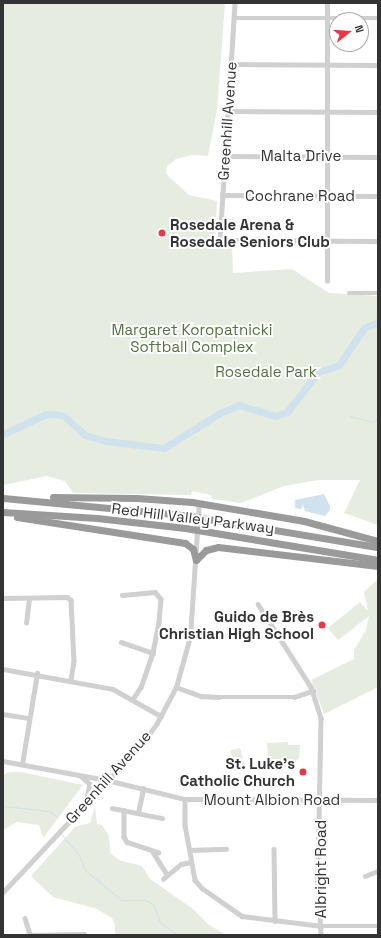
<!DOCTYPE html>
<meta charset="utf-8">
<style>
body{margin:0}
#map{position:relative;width:381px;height:938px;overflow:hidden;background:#fff;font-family:"Space Grotesk",sans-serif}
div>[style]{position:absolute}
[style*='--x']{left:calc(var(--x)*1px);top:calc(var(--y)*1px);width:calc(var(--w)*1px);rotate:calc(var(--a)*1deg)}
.green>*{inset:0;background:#e6ecdf;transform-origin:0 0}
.water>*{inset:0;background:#cfe2ee}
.stream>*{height:1px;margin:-0.5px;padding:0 0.5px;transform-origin:0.5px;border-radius:0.5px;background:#cfe2ee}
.river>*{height:7px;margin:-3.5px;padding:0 3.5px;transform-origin:3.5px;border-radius:3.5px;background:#cfe2ee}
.minor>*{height:4.5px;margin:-2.25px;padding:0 2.25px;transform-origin:2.25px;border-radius:2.25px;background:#d0d0d0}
.highway>*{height:7px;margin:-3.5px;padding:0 3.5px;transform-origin:3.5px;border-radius:3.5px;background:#9a9a9a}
.dots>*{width:11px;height:11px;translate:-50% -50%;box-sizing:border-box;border:2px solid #fff;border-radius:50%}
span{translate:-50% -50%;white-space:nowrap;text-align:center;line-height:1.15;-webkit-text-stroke:4px #fff;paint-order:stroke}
.street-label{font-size:15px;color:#333}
.poi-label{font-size:15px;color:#333;font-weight:700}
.left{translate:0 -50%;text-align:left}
.right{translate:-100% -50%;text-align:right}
.park-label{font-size:15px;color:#56703f}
.frame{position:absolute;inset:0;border:4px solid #333;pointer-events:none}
.north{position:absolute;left:329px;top:12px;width:40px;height:40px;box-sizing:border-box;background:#fff;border:1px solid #adadad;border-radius:50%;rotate:73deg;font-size:11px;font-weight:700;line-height:16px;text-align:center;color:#333}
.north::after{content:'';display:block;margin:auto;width:14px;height:18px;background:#e63946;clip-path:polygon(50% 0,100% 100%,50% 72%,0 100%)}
</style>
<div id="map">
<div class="green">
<i style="clip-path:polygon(3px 3px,225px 3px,217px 110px,208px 156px,192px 155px,176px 159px,167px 166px,166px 174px,189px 195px,217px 201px,215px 245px,232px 245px,233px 273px,292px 269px,329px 293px,378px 296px,378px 525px,344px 513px,360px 480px,318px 480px,284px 486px,241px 503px,212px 499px,211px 495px,192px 491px,191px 495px,73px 493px,65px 481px,47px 476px,3px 485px)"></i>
<i style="clip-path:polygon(378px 579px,378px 687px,324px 714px,311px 680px,354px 659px,354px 650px,366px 630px,369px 616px,338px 640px,328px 628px,360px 602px,368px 611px,364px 592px)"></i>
<i style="clip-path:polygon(288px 742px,288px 745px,300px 745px,299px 758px,290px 767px,269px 769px,267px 743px)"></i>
<i style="left:240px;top:748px;width:21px;height:10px;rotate:76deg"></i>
<i style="clip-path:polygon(10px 772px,21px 772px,83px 785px,43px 838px,39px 825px,17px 822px,3px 830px,3px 775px)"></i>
<i style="clip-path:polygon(95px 807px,97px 824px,102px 825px,109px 836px,110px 853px,119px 860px,142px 866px,150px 879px,193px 909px,209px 925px,227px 935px,115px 935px,115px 925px,112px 918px,97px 909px,53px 897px,31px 876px,75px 827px,90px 823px)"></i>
</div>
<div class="water">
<i style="clip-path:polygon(324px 494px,330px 506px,330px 510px,325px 516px,305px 511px,303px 505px,301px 509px,295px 508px,295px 500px)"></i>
</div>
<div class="stream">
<i style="--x:350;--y:416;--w:24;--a:15"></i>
<i style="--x:373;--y:422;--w:6;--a:-39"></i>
<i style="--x:3;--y:806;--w:47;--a:6.1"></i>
<i style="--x:50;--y:811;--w:9;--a:41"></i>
<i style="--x:61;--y:834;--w:28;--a:49"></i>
<i style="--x:79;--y:855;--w:16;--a:68"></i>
<i style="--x:85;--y:870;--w:9;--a:41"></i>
<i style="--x:92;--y:876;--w:38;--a:39"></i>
<i style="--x:122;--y:900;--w:23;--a:0"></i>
<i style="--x:145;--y:900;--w:9;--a:27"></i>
<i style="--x:153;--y:904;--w:19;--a:69"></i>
<i style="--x:160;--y:922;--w:21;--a:37"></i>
</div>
<div class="river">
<i style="--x:3;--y:434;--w:47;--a:-24.9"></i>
<i style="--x:46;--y:414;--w:8;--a:0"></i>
<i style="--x:54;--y:414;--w:10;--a:11"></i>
<i style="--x:64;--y:416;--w:28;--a:42"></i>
<i style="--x:85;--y:435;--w:22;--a:16"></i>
<i style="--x:106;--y:441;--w:58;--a:6.9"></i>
<i style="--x:164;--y:448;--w:66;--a:-32"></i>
<i style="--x:220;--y:413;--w:21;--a:-23"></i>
<i style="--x:239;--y:405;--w:38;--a:17"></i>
<i style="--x:275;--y:416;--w:13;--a:-18"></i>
<i style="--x:287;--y:412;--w:51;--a:-52.2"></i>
<i style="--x:318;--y:372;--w:22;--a:-18"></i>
<i style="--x:339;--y:365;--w:45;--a:-56"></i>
<i style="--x:364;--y:328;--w:15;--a:-23"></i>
</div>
<div class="minor">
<i style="--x:235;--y:3;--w:237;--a:93.6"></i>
<i style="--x:220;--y:240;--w:158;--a:0.4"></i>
<i style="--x:234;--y:18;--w:144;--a:0"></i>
<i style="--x:231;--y:64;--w:147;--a:0.4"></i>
<i style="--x:228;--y:111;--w:150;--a:0.4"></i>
<i style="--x:225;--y:156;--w:153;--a:0.4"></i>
<i style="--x:222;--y:195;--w:156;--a:0.4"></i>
<i style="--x:327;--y:281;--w:278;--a:-90"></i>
<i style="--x:349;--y:293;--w:29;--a:0"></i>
<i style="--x:122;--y:595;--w:33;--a:-5"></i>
<i style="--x:155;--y:592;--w:9;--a:49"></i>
<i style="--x:161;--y:599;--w:23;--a:95"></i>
<i style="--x:159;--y:622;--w:32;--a:101"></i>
<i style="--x:153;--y:653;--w:36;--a:109"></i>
<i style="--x:141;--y:687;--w:15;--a:122"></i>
<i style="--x:3;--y:598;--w:64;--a:-0.9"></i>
<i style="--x:67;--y:597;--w:5;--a:37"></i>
<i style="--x:71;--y:600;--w:61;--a:87.2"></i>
<i style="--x:74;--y:661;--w:19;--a:99"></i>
<i style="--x:258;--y:604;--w:98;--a:57.4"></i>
<i style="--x:311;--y:687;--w:33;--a:72"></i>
<i style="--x:321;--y:718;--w:163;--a:91.1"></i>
<i style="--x:318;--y:881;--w:54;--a:86.8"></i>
<i style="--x:26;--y:623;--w:24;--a:-83"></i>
<i style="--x:121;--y:642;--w:34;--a:19"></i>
<i style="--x:3;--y:669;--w:112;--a:10.3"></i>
<i style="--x:113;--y:689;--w:55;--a:29.4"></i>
<i style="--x:176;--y:687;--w:27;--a:20"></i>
<i style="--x:201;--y:696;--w:18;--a:3"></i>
<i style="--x:219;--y:697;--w:75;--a:0"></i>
<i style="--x:294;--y:697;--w:20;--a:-18"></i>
<i style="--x:3;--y:714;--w:26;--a:9"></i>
<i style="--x:3;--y:761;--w:106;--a:10.4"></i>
<i style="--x:107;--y:780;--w:80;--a:13.7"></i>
<i style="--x:185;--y:799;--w:193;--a:0.3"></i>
<i style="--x:22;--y:764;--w:92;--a:-80.6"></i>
<i style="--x:81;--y:776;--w:12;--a:42"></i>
<i style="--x:90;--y:784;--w:14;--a:102"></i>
<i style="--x:185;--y:799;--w:26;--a:90"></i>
<i style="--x:185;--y:825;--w:56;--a:79.7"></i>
<i style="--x:195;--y:880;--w:11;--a:49"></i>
<i style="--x:202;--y:888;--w:49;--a:35"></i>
<i style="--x:242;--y:916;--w:80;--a:7.2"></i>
<i style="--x:321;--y:926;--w:57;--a:0"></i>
<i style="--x:112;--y:808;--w:51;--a:11.3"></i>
<i style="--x:124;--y:810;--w:27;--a:90"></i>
<i style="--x:124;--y:837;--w:6;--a:59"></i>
<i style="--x:127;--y:842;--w:33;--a:18"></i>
<i style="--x:138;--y:813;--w:25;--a:-78"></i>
<i style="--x:274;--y:849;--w:72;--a:89.2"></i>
<i style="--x:190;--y:850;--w:36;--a:-2"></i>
<i style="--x:153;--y:852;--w:26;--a:58"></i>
<i style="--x:365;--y:876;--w:14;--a:-21"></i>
<i style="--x:163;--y:879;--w:23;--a:-40"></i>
<i style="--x:181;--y:864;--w:10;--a:-11"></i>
<i style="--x:3;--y:892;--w:204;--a:-46.8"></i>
<i style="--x:143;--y:743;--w:24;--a:-55"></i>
<i style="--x:157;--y:723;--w:41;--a:-62.2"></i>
<i style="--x:176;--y:687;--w:52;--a:-74.4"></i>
<i style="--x:190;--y:637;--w:134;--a:-86.2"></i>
<i style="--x:25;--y:918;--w:17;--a:73"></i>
<i style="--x:28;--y:935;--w:56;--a:-1"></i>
</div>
<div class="highway">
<i style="--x:53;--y:497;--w:84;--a:0.7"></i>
<i style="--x:137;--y:498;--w:55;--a:4.2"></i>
<i style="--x:192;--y:502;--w:114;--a:9.6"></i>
<i style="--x:304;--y:521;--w:77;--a:15.1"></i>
<i style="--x:3;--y:498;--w:182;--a:5.4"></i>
<i style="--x:184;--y:515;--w:197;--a:9.4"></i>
<i style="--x:3;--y:512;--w:94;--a:3.7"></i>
<i style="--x:97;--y:518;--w:89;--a:6.5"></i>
<i style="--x:185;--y:528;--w:196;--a:9.4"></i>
<i style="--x:17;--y:517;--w:170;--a:8.8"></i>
<i style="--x:185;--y:543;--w:10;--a:37"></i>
<i style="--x:193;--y:549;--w:11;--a:75"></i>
<i style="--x:196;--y:560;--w:14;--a:-45"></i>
<i style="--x:206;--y:550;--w:12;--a:-14"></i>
<i style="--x:218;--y:547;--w:161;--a:6.8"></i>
</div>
<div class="dots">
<i style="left:162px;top:233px;background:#e63946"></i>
<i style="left:322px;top:625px;background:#e63946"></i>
<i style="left:303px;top:772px;background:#e63946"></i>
</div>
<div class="street-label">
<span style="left:227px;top:121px;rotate:-86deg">Greenhill Avenue</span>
<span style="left:301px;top:156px">Malta Drive</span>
<span style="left:300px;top:196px">Cochrane Road</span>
<span style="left:193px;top:518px;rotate:7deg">Red Hill Valley Parkway</span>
<span style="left:108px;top:777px;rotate:-48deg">Greenhill Avenue</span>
<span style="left:272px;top:800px">Mount Albion Road</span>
<span style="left:321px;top:869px;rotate:-90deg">Albright Road</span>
</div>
<div class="poi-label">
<span class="left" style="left:170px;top:233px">Rosedale Arena &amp;<br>Rosedale Seniors Club</span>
<span class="right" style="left:314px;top:625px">Guido de Brès<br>Christian High School</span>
<span class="right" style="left:295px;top:772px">St. Luke's<br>Catholic Church</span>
</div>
<div class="park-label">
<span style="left:192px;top:338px">Margaret Koropatnicki<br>Softball Complex</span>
<span style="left:266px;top:372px">Rosedale Park</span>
</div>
<div class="frame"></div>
<div class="north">N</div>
</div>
